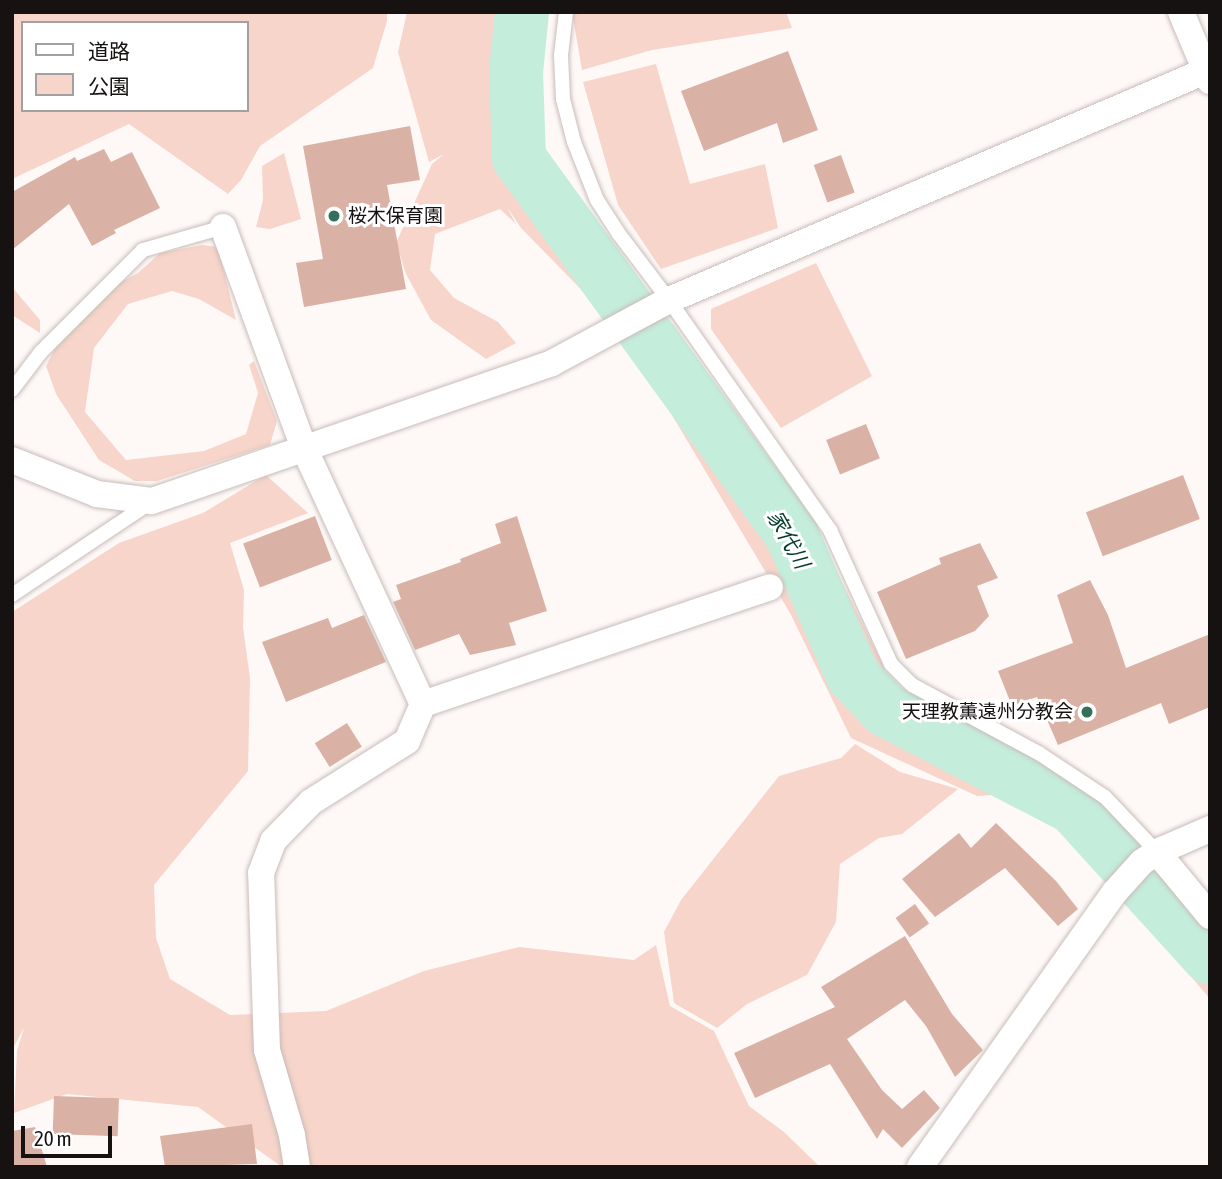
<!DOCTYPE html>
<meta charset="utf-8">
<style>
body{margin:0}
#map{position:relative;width:1222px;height:1179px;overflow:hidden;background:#fef9f7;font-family:"Asap Condensed","Noto Sans JP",sans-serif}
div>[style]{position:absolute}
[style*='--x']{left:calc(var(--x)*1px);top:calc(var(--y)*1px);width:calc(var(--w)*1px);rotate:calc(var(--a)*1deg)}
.green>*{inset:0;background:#f7d5ca}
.river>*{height:54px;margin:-27px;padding:0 27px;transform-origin:27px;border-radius:27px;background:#c4eddb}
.building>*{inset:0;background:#d9b2a5;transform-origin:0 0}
.roads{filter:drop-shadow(0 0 2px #c8bcb8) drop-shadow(0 0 2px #c8bcb8)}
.service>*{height:14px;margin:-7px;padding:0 7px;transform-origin:7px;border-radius:7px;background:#fff}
.minor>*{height:26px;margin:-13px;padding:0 13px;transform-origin:13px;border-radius:13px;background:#fff}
.dots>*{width:19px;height:19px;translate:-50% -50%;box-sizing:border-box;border:4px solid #fff;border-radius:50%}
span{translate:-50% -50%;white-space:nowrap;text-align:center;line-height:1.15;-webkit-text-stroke:6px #fff;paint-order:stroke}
.poi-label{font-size:19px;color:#161211}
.left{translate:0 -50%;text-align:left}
.right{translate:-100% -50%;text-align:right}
.water-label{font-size:21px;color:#023b2a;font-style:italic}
.frame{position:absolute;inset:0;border:14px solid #161211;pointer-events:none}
.legend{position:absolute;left:21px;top:21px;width:228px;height:91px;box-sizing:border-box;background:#fff;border:2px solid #a2a0a0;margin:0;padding:9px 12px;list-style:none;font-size:21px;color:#161211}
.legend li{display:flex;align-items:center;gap:14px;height:35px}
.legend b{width:35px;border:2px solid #a2a0a0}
.scale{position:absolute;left:21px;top:1126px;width:91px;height:32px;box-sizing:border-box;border:4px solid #161211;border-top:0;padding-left:9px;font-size:21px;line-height:24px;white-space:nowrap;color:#161211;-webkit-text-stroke:5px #fff;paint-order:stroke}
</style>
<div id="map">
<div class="green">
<i style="clip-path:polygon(evenodd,12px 12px,387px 12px,387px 21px,373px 68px,260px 146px,241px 180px,228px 194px,129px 124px,12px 179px,12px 12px,23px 23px,247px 23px,247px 110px,23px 110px,23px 23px)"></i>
<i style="clip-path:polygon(407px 12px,542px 12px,525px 146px,558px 208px,644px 299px,612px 321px,521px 228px,507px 207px,516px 224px,500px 209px,435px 234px,430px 270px,454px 298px,498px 322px,516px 343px,486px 359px,431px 320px,406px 274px,396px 243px,432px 164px,444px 154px,429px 162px,398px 52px)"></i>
<i style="clip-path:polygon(572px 12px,786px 12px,792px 28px,652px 50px,582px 70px)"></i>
<i style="clip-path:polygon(656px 64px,690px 184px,765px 164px,778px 228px,661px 269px,618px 205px,583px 82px)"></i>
<i style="clip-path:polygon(284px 153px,301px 219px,270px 229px,256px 227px,263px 200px,262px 166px)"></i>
<i style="clip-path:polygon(202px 245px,218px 247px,236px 320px,199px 299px,172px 291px,128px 304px,94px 348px,85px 412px,126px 460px,204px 451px,246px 434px,258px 393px,249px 365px,254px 361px,277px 421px,270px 445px,157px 481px,135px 481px,99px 460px,56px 394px,46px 366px,60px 339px,103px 292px,138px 273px,160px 253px)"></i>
<i style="clip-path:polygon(816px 263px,872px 376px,781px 428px,711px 329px,711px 309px)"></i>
<i style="clip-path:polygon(12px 287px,40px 320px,40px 333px,12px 315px)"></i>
<i style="clip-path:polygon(654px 322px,673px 324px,771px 463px,823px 543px,892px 684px,1050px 769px,1027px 791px,1057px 774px,1145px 859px,1210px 936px,1210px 999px,1065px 827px,1018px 796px,1021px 793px,977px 796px,851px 738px,790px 613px,626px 338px)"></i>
<i style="clip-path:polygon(266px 475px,308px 513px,230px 543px,244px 590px,243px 627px,250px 678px,248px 771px,154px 885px,156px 938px,170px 979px,230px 1015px,326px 1011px,424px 971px,519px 947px,634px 960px,656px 945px,670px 1006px,714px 1031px,749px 1106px,784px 1132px,820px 1167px,282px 1167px,198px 1107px,67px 1094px,14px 1113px,17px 1051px,24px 1028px,12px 1050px,12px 612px,119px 543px,203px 513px)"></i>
<i style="clip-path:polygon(855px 744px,900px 772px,958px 789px,902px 834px,879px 838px,840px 864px,836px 922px,807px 975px,747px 1004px,717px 1028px,674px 1003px,664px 932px,681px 900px,779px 776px,841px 758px)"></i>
</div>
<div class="river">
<i style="--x:522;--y:12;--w:60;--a:95.7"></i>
<i style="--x:516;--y:72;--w:86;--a:88"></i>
<i style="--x:519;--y:158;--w:465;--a:54.1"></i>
<i style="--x:792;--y:535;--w:154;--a:66.6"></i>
<i style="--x:853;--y:676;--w:47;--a:45.9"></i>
<i style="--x:886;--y:710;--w:212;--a:27.5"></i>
<i style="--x:1074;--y:808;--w:202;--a:47.8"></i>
</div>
<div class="building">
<i style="clip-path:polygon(788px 51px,818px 130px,783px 143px,777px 123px,704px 151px,681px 91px)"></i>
<i style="clip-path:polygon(410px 126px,420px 180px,387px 185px,406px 289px,304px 307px,296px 263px,323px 259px,303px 146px)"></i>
<i style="clip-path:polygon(104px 149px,111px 162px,132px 152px,160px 208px,114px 230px,116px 233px,92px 246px,69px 204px,12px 250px,12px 192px,75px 157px,77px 161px)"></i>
<i style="left:841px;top:155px;width:40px;height:29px;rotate:70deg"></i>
<i style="left:866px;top:424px;width:37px;height:43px;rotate:68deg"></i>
<i style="left:1183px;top:475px;width:47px;height:104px;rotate:69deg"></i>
<i style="left:315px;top:516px;width:47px;height:77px;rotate:69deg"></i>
<i style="clip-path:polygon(517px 516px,547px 611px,509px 623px,516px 645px,470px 655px,459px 634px,415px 650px,393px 602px,401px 599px,396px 585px,461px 562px,460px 559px,501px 543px,495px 524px)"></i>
<i style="clip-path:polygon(980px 543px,998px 578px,977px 586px,989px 616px,975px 631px,906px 659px,877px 592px,941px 564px,939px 558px)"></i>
<i style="clip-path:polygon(1090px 580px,1108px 615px,1126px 668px,1210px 634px,1210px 707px,1169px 724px,1161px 703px,1058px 745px,1037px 697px,1012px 706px,998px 671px,1073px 643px,1057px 595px)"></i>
<i style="clip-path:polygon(364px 615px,386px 662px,286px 702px,262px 642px,328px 618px,332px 628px)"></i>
<i style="left:347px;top:723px;width:28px;height:38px;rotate:58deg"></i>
<i style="clip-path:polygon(996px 823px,1056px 881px,1078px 909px,1058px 926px,1005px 868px,935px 917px,902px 879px,959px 833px,971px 848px)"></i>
<i style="left:915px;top:904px;width:24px;height:24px;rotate:54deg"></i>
<i style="clip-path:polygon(905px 936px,952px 1014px,983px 1050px,955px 1077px,926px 1026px,905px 1000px,847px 1039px,882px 1090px,902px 1109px,924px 1090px,940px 1108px,902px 1148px,883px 1129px,877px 1139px,830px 1064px,755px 1098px,734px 1053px,835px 1007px,821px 987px)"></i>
<i style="left:54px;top:1096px;width:65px;height:38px;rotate:2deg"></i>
<i style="clip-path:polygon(252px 1124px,257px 1164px,165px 1167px,160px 1136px)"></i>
<i style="clip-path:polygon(35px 1127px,47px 1167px,12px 1167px,12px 1131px)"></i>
</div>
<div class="roads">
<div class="service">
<i style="--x:566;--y:12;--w:43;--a:96.6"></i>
<i style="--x:561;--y:55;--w:44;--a:87.4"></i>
<i style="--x:563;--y:99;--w:44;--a:75.7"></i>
<i style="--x:574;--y:142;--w:62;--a:68.4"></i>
<i style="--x:597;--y:200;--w:40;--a:57.1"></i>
<i style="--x:619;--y:234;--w:83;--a:52.9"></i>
<i style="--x:669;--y:300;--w:281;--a:55"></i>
<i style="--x:830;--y:530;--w:147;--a:65.5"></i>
<i style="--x:891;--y:664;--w:30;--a:45"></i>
<i style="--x:912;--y:685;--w:145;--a:28.3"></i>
<i style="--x:1040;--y:754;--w:78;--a:33.5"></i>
<i style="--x:1105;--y:797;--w:76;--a:46.6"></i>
<i style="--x:12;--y:390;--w:48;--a:-52.7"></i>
<i style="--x:41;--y:352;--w:144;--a:-45"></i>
<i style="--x:143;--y:250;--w:83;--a:-16"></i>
<i style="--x:12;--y:595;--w:167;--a:-33.8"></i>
</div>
<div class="minor">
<i style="--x:1181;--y:12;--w:75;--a:67.2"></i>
<i style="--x:223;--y:227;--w:235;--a:69.9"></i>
<i style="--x:304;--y:448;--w:282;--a:65.1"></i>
<i style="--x:12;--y:460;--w:92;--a:21.8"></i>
<i style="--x:97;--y:494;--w:55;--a:7.3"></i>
<i style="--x:152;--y:501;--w:423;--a:-19"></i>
<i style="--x:552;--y:363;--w:133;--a:-28.3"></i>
<i style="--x:669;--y:300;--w:588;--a:-23.12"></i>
<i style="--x:1157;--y:852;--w:83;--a:50.4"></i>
<i style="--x:297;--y:1167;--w:32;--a:-99"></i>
<i style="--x:292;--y:1135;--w:89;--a:-106.4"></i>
<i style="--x:267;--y:1050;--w:177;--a:-91.9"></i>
<i style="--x:261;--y:873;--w:34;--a:-69"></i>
<i style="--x:273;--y:841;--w:54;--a:-45.7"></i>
<i style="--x:311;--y:802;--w:114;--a:-32.4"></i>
<i style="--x:407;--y:741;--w:40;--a:-66.6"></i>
<i style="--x:423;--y:704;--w:366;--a:-18.6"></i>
<i style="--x:920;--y:1167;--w:336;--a:-54.7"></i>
<i style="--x:1114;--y:893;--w:42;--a:-47.9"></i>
<i style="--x:1142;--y:862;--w:18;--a:-34"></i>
<i style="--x:1157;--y:852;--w:58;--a:-23.5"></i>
</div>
</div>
<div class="dots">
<i style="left:334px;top:216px;background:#346f59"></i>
<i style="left:1087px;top:712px;background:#346f59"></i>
</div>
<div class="poi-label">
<span class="left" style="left:348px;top:216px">桜木保育園</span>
<span class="right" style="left:1073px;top:712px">天理教薫遠州分教会</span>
</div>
<div class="water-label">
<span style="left:789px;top:539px;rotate:61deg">家代川</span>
</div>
<div class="frame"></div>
<ul class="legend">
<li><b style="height:9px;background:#fff"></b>道路</li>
<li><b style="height:19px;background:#f7d5ca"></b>公園</li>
</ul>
<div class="scale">20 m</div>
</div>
